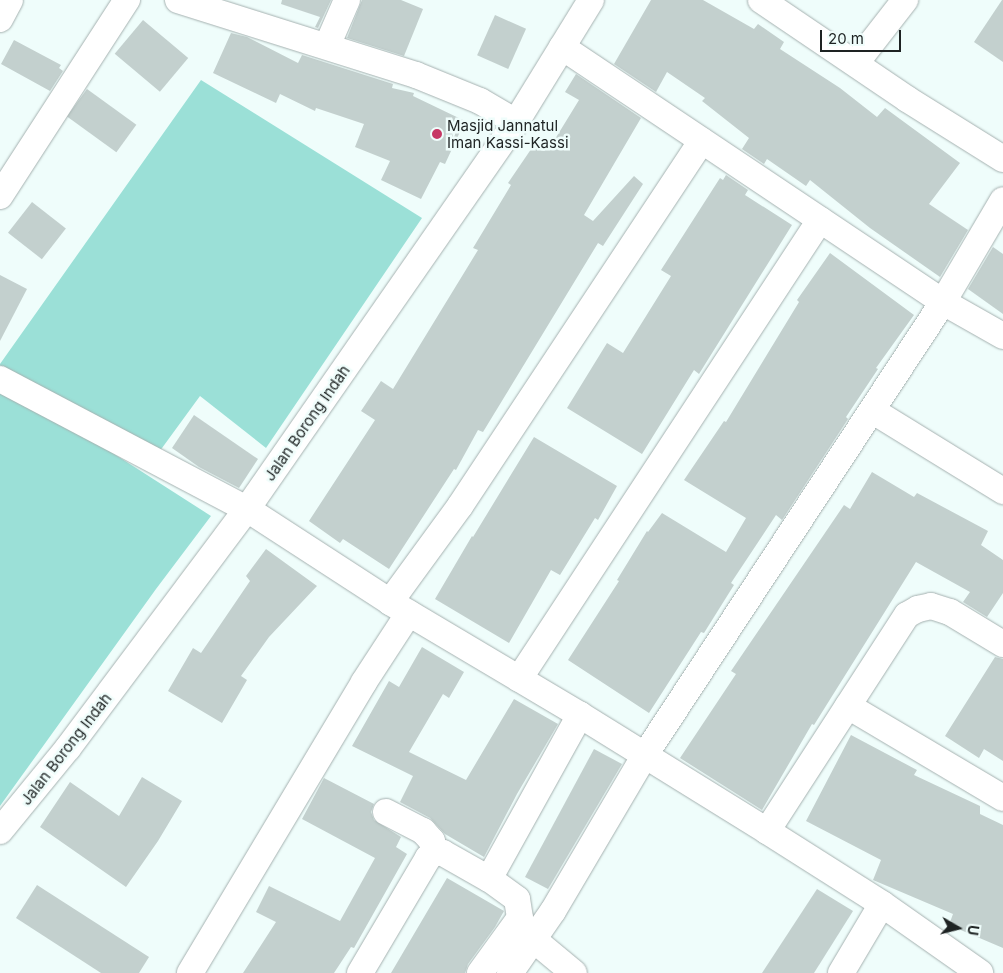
<!DOCTYPE html>
<style>
body{margin:0}
#map{position:relative;width:1003px;height:973px;overflow:hidden;background:#effdfb;font-family:Inter,sans-serif}
div>[style]{position:absolute}
[style*='--x']{left:calc(var(--x)*1px);top:calc(var(--y)*1px);width:calc(var(--w)*1px);rotate:calc(var(--a)*1deg)}
.green>*{inset:0;background:#9be0d7}
.building>*{inset:0;background:#c3d0ce;transform-origin:0 0}
.roads{filter:drop-shadow(0 0 1px #a5b1b0) drop-shadow(0 0 1px #a5b1b0)}
.minor>*{height:26px;margin:-13px;padding:0 13px;transform-origin:13px;border-radius:13px;background:#fff}
.dots>*{width:14px;height:14px;translate:-50% -50%;box-sizing:border-box;border:2px solid #effdfb;border-radius:50%}
span{translate:-50% -50%;white-space:nowrap;text-align:center;line-height:1.15;-webkit-text-stroke:5px #effdfb;paint-order:stroke}
.poi-label{font-size:15px;color:#1e2323}
.left{translate:0 -50%;text-align:left}
.street-label{font-size:15px;color:#1e2323}
.north{position:absolute;left:933px;top:903px;width:50px;height:50px;-webkit-text-stroke:4px #effdfb;paint-order:stroke;rotate:98deg;font-size:14px;font-weight:700;line-height:20px;text-align:center;color:#1e2323}
.north::after{content:'';display:block;margin:auto;width:18px;height:22px;background:#1e2323;clip-path:polygon(50% 0,100% 100%,50% 72%,0 100%)}
.scale{position:absolute;left:820px;top:30px;width:81px;height:22px;box-sizing:border-box;border:2px solid #1e2323;border-top:0;padding-left:6px;font-size:15px;line-height:18px;white-space:nowrap;color:#1e2323;-webkit-text-stroke:4px #effdfb;paint-order:stroke}
</style>
<div id="map">
<div class="green">
<i style="clip-path:polygon(201px 80px,422px 218px,266px 448px,200px 396px,154px 459px,0 373px,0 364px)"></i>
<i style="clip-path:polygon(0 390px,94px 441px,211px 516px,156px 589px,0 806px)"></i>
</div>
<div class="building">
<i style="clip-path:polygon(282px 0,331px 0,318px 28px,315px 27px,320px 17px,281px 4px)"></i>
<i style="clip-path:polygon(362px 0,401px 0,423px 9px,404px 56px,347px 38px)"></i>
<i style="clip-path:polygon(651px 0,703px 0,754px 29px,758px 24px,784px 42px,780px 49px,840px 88px,877px 117px,885px 108px,960px 163px,929px 204px,968px 230px,940px 277px,870px 228px,810px 180px,806px 186px,767px 159px,764px 164px,742px 149px,749px 138px,702px 101px,705px 98px,667px 72px,656px 92px,614px 64px)"></i>
<i style="clip-path:polygon(1002px 0,1003px 0,1003px 62px,974px 42px)"></i>
<i style="left:495px;top:15px;width:34px;height:44px;rotate:24deg"></i>
<i style="left:143px;top:20px;width:59px;height:44px;rotate:40deg"></i>
<i style="clip-path:polygon(231px 33px,247px 37px,298px 63px,302px 55px,393px 84px,392px 88px,414px 93px,413px 96px,465px 121px,445px 164px,440px 162px,421px 199px,381px 180px,390px 161px,355px 147px,364px 124px,316px 108px,315px 111px,280px 94px,276px 103px,213px 73px)"></i>
<i style="clip-path:polygon(14px 40px,61px 65px,59px 68px,63px 71px,50px 91px,1px 64px)"></i>
<i style="clip-path:polygon(576px 74px,641px 118px,584px 215px,593px 221px,634px 176px,643px 184px,603px 246px,598px 243px,483px 432px,478px 430px,456px 470px,454px 469px,389px 569px,343px 539px,340px 543px,309px 521px,375px 420px,361px 411px,381px 381px,393px 389px,478px 250px,473px 248px,511px 185px,508px 183px,540px 136px,552px 144px,579px 100px,565px 92px)"></i>
<i style="left:87px;top:89px;width:61px;height:34px;rotate:36deg"></i>
<i style="clip-path:polygon(726px 175px,748px 190px,745px 195px,792px 225px,699px 374px,694px 370px,642px 454px,567px 408px,607px 343px,623px 353px,671px 276px,661px 270px,720px 178px,723px 180px)"></i>
<i style="left:32px;top:202px;width:43px;height:39px;rotate:38deg"></i>
<i style="clip-path:polygon(993px 247px,1003px 254px,1003px 314px,968px 289px)"></i>
<i style="clip-path:polygon(830px 253px,914px 315px,876px 368px,878px 369px,846px 417px,848px 419px,782px 520px,776px 515px,731px 583px,734px 585px,704px 633px,701px 632px,649px 713px,568px 660px,619px 581px,617px 580px,647px 531px,648px 532px,662px 513px,726px 552px,746px 518px,684px 480px,724px 421px,726px 422px,799px 302px,797px 300px)"></i>
<i style="clip-path:polygon(0 275px,27px 289px,0 341px)"></i>
<i style="clip-path:polygon(194px 415px,258px 459px,239px 488px,199px 467px,172px 448px)"></i>
<i style="clip-path:polygon(534px 437px,617px 486px,598px 520px,595px 518px,560px 575px,551px 570px,509px 643px,435px 599px,472px 536px,473px 537px)"></i>
<i style="clip-path:polygon(872px 472px,914px 497px,917px 493px,988px 531px,981px 545px,1003px 560px,1003px 593px,987px 617px,963px 602px,970px 592px,916px 562px,814px 725px,812px 724px,762px 810px,680px 758px,736px 674px,731px 671px,844px 505px,850px 509px)"></i>
<i style="clip-path:polygon(266px 549px,317px 586px,269px 637px,241px 676px,247px 680px,222px 723px,168px 691px,193px 648px,201px 653px,250px 581px,246px 576px)"></i>
<i style="clip-path:polygon(422px 647px,464px 672px,449px 698px,443px 694px,409px 752px,466px 780px,514px 699px,558px 724px,517px 794px,484px 857px,445px 834px,430px 818px,400px 802px,413px 776px,352px 746px,389px 681px,399px 687px)"></i>
<i style="clip-path:polygon(995px 657px,1003px 659px,1003px 761px,984px 749px,979px 758px,945px 736px)"></i>
<i style="clip-path:polygon(851px 735px,917px 770px,914px 775px,980px 806px,980px 814px,1003px 825px,1003px 948px,949px 925px,953px 914px,873px 880px,881px 860px,806px 821px)"></i>
<i style="clip-path:polygon(594px 749px,622px 764px,548px 889px,525px 877px)"></i>
<i style="clip-path:polygon(142px 777px,182px 801px,158px 841px,126px 887px,40px 827px,70px 782px,119px 816px)"></i>
<i style="clip-path:polygon(324px 778px,374px 804px,371px 812px,374px 820px,401px 837px,396px 847px,407px 854px,354px 948px,351px 947px,334px 973px,243px 973px,276px 922px,256px 912px,269px 886px,340px 921px,375px 858px,302px 819px)"></i>
<i style="clip-path:polygon(447px 878px,504px 911px,495px 927px,468px 964px,465px 973px,391px 973px)"></i>
<i style="clip-path:polygon(37px 885px,149px 957px,139px 973px,101px 973px,16px 918px)"></i>
<i style="clip-path:polygon(817px 889px,853px 911px,814px 973px,762px 973px)"></i>
</div>
<div class="roads">
<div class="minor">
<i style="--x:178;--y:0;--w:250;--a:17.5"></i>
<i style="--x:416;--y:75;--w:69;--a:22.1"></i>
<i style="--x:480;--y:101;--w:42;--a:30.3"></i>
<i style="--x:761;--y:0;--w:176;--a:34.1"></i>
<i style="--x:907;--y:99;--w:113;--a:32"></i>
<i style="--x:0;--y:19;--w:21;--a:-62"></i>
<i style="--x:327;--y:46;--w:50;--a:-66.5"></i>
<i style="--x:562;--y:47;--w:458;--a:33.8"></i>
<i style="--x:943;--y:302;--w:69;--a:29.5"></i>
<i style="--x:856;--y:63;--w:80;--a:-52.1"></i>
<i style="--x:0;--y:196;--w:234;--a:-57.1"></i>
<i style="--x:0;--y:379;--w:279;--a:27.8"></i>
<i style="--x:247;--y:509;--w:171;--a:33"></i>
<i style="--x:390;--y:602;--w:221;--a:30.7"></i>
<i style="--x:580;--y:715;--w:220;--a:31.8"></i>
<i style="--x:767;--y:831;--w:257;--a:-57.1"></i>
<i style="--x:907;--y:615;--w:13;--a:-29"></i>
<i style="--x:918;--y:609;--w:13;--a:-13"></i>
<i style="--x:931;--y:606;--w:20;--a:18"></i>
<i style="--x:950;--y:612;--w:62;--a:31.1"></i>
<i style="--x:873;--y:411;--w:153;--a:31.6"></i>
<i style="--x:390;--y:602;--w:119;--a:-53.9"></i>
<i style="--x:460;--y:506;--w:438;--a:-56.5"></i>
<i style="--x:519;--y:679;--w:549;--a:-56.74"></i>
<i style="--x:848;--y:706;--w:180;--a:30.7"></i>
<i style="--x:386;--y:812;--w:42;--a:27.2"></i>
<i style="--x:423;--y:831;--w:13;--a:48"></i>
<i style="--x:432;--y:841;--w:11;--a:80"></i>
<i style="--x:0;--y:831;--w:107;--a:-50.7"></i>
<i style="--x:68;--y:748;--w:299;--a:-53.2"></i>
<i style="--x:247;--y:509;--w:471;--a:-55.2"></i>
<i style="--x:516;--y:122;--w:143;--a:-58.4"></i>
<i style="--x:767;--y:831;--w:136;--a:32.4"></i>
<i style="--x:882;--y:904;--w:120;--a:35.1"></i>
<i style="--x:533;--y:939;--w:53;--a:39.7"></i>
<i style="--x:190;--y:973;--w:339;--a:-59.1"></i>
<i style="--x:364;--y:682;--w:82;--a:-56.9"></i>
<i style="--x:360;--y:973;--w:134;--a:-59.4"></i>
<i style="--x:428;--y:858;--w:8;--a:-45"></i>
<i style="--x:434;--y:852;--w:9;--a:6"></i>
<i style="--x:443;--y:853;--w:53;--a:29.5"></i>
<i style="--x:489;--y:879;--w:188;--a:-61"></i>
<i style="--x:480;--y:973;--w:68;--a:-54"></i>
<i style="--x:520;--y:918;--w:19;--a:-99"></i>
<i style="--x:517;--y:899;--w:34;--a:-144"></i>
<i style="--x:510;--y:973;--w:75;--a:-55.3"></i>
<i style="--x:553;--y:911;--w:181;--a:-59.5"></i>
<i style="--x:645;--y:755;--w:542;--a:-56.66"></i>
<i style="--x:943;--y:302;--w:118;--a:-59.5"></i>
<i style="--x:841;--y:973;--w:80;--a:-59.3"></i>
</div>
</div>
<div class="dots">
<i style="left:437px;top:134px;background:#c63865"></i>
</div>
<div class="poi-label">
<span class="left" style="left:447px;top:134px">Masjid Jannatul<br>Iman Kassi-Kassi</span>
</div>
<div class="street-label">
<span style="left:307px;top:423px;rotate:-55deg">Jalan Borong Indah</span>
<span style="left:66px;top:749px;rotate:-52deg">Jalan Borong Indah</span>
</div>
<div class="north">U</div>
<div class="scale">20 m</div>
</div>
